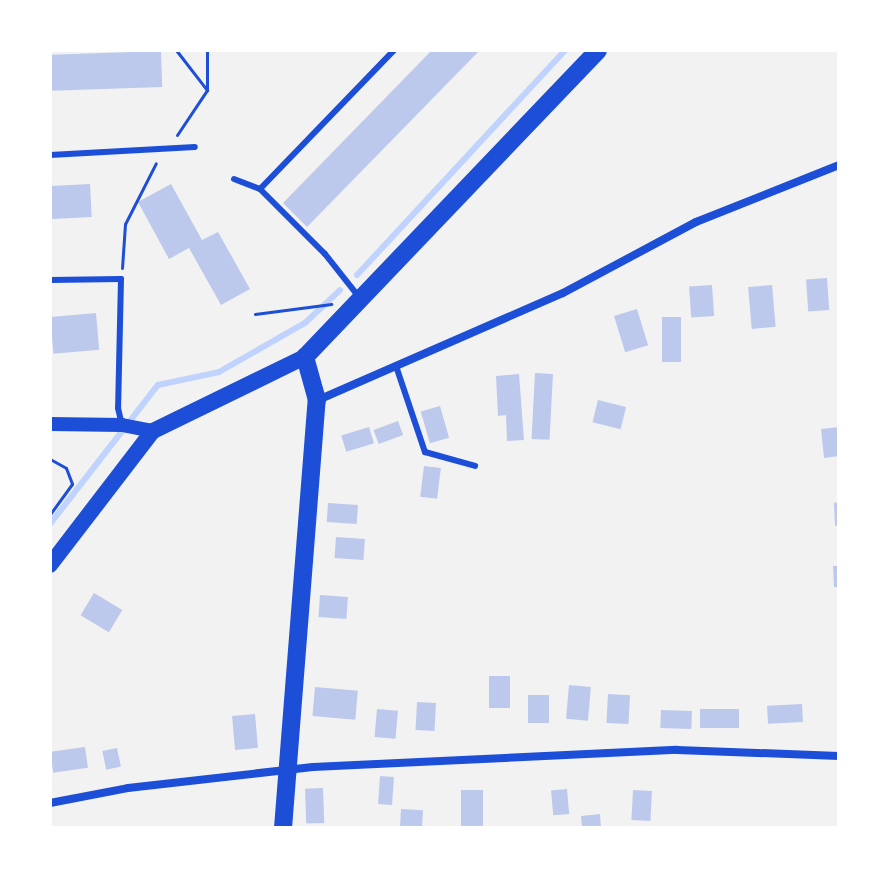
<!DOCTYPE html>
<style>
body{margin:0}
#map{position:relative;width:889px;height:878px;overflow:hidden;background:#f2f2f2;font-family:Commissioner,sans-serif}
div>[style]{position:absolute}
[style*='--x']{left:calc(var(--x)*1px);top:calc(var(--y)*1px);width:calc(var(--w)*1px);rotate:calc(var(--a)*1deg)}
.stream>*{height:6px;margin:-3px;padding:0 3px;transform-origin:3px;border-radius:3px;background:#bfd3fe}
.building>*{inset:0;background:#bdc9ec;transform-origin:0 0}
.path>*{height:3px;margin:-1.5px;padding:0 1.5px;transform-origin:1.5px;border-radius:1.5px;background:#1d4ed8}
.service>*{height:6px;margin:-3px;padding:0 3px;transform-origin:3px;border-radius:3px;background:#1d4ed8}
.minor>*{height:8px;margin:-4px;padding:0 4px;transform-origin:4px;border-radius:4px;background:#1d4ed8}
.tertiary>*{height:14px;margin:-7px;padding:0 7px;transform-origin:7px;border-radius:7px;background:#1d4ed8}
.secondary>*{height:16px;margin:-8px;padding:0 8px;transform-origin:8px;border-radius:8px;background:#1d4ed8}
.primary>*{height:18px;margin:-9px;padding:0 9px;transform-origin:9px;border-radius:9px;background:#1d4ed8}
span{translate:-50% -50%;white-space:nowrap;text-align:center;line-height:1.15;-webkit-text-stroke:6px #fff;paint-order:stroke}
.frame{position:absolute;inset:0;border:52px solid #fff;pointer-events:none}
</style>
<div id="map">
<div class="stream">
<i style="--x:357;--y:275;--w:306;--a:-47.2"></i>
<i style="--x:50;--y:524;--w:176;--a:-52.2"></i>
<i style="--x:158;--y:385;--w:62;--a:-12"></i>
<i style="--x:219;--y:372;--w:99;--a:-29.7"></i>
<i style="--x:305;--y:323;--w:48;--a:-43.3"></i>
</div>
<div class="building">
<i style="clip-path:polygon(432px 50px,480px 50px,307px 227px,283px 203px)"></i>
<i style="left:161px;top:51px;width:36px;height:111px;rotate:88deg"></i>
<i style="left:90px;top:184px;width:33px;height:40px;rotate:87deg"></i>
<i style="clip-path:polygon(171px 184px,202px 240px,218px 232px,250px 289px,221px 305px,189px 248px,169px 259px,138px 202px)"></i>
<i style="left:827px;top:278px;width:32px;height:21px;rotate:86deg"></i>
<i style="left:712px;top:285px;width:31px;height:23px;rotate:86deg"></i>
<i style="left:772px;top:285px;width:42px;height:24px;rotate:85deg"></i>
<i style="left:637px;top:309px;width:38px;height:24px;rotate:73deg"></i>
<i style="left:96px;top:313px;width:37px;height:46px;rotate:85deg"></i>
<i style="left:662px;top:317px;width:19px;height:45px"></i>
<i style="left:535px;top:373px;width:18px;height:66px;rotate:3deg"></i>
<i style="clip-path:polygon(519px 374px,524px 440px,507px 441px,506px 415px,498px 416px,496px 376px)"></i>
<i style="left:598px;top:400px;width:29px;height:23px;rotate:14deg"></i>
<i style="left:440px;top:406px;width:33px;height:20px;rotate:74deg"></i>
<i style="left:398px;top:421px;width:15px;height:26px;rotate:70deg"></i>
<i style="left:369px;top:427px;width:17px;height:29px;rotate:73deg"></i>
<i style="clip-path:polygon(839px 427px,839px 456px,824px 458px,821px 429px)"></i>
<i style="left:424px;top:466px;width:17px;height:31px;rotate:7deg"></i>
<i style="clip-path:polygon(839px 502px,839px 525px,835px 526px,834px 503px)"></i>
<i style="left:328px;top:503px;width:30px;height:19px;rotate:4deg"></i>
<i style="left:336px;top:537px;width:29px;height:21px;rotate:4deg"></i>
<i style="clip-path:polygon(833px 566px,839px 566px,839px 587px,834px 587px)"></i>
<i style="left:94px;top:593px;width:33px;height:26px;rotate:31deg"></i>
<i style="left:320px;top:595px;width:28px;height:22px;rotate:4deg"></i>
<i style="left:489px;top:676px;width:21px;height:32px"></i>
<i style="left:569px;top:685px;width:22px;height:34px;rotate:5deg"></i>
<i style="left:315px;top:687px;width:43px;height:29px;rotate:5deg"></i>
<i style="left:608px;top:694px;width:22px;height:29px;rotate:3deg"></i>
<i style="left:528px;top:695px;width:21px;height:28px"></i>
<i style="left:417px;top:702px;width:19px;height:28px;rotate:3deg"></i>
<i style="left:802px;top:704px;width:18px;height:35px;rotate:87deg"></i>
<i style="left:377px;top:709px;width:21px;height:28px;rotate:5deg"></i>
<i style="left:700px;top:709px;width:39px;height:19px"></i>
<i style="left:661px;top:710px;width:31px;height:18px;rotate:2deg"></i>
<i style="left:255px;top:714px;width:34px;height:23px;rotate:85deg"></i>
<i style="left:85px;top:747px;width:21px;height:35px;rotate:82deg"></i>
<i style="left:117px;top:748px;width:19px;height:15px;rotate:78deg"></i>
<i style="left:380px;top:776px;width:14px;height:28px;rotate:4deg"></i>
<i style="left:323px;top:788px;width:35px;height:18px;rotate:88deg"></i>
<i style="left:567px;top:789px;width:25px;height:16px;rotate:85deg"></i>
<i style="left:461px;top:790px;width:22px;height:38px"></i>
<i style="left:633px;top:790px;width:19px;height:30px;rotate:3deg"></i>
<i style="left:401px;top:809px;width:22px;height:19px;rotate:3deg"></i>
<i style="clip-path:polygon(600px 814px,601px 828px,582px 828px,581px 816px)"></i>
</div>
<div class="path">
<i style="--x:176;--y:50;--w:51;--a:52.2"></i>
<i style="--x:177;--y:135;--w:54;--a:-56.3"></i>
<i style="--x:207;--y:90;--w:40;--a:-90"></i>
<i style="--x:122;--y:268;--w:44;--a:-86.1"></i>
<i style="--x:125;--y:224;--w:68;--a:-63.1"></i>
<i style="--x:255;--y:314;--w:77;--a:-7.5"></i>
<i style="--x:50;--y:459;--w:18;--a:29"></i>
<i style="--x:66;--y:468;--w:17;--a:69"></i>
<i style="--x:72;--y:484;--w:37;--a:126"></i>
</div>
<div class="service">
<i style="--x:50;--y:155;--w:145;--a:-3.2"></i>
<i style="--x:234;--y:179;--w:28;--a:21"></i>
<i style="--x:260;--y:189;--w:92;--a:45"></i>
<i style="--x:325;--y:254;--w:55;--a:51.7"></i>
<i style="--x:260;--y:189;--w:193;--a:-46"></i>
<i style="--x:50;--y:280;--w:71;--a:-0.8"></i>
<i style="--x:121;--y:279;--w:129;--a:91.3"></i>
<i style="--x:118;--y:408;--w:17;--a:77"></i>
<i style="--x:396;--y:366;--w:91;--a:71.4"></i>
<i style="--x:425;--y:452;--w:52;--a:15.6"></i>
</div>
<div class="minor">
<i style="--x:318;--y:400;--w:267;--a:-23.6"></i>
<i style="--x:563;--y:293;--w:151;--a:-28.1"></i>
<i style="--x:696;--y:222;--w:154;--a:-21.7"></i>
<i style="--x:50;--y:803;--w:79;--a:-10.9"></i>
<i style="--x:128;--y:788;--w:186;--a:-6.5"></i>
<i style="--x:313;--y:767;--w:364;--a:-2.7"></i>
<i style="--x:677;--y:750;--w:162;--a:2.1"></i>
</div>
<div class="tertiary">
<i style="--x:50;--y:424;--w:72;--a:0.8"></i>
<i style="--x:122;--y:425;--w:32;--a:11"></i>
</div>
<div class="secondary">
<i style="--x:50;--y:565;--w:169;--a:-52.5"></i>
<i style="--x:153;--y:431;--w:169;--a:-26"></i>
</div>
<div class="primary">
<i style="--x:283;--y:828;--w:429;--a:-85.5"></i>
<i style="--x:317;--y:400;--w:45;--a:-105.6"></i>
<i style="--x:305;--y:357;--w:424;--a:-46.3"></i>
</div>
<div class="frame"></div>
</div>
